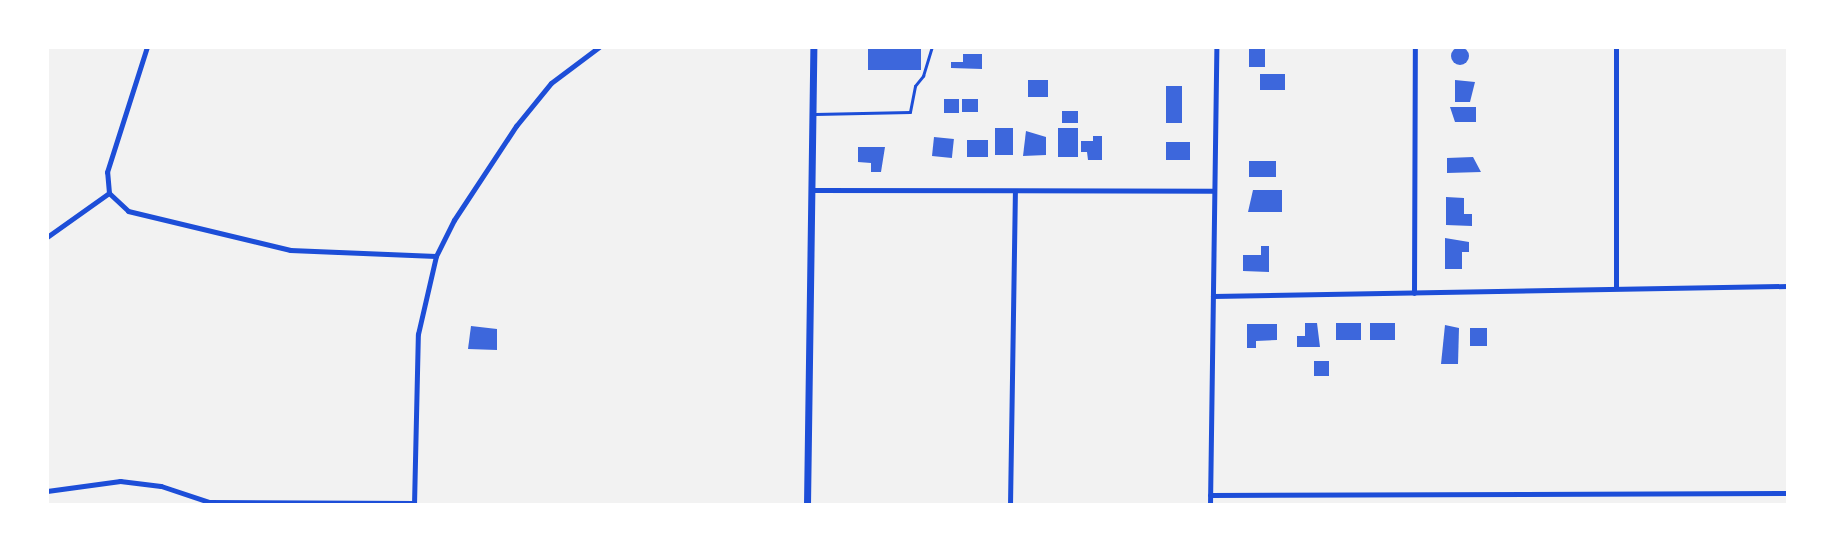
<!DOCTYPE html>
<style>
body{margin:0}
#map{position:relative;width:1835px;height:552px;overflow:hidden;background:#f2f2f2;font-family:"Fira Sans",sans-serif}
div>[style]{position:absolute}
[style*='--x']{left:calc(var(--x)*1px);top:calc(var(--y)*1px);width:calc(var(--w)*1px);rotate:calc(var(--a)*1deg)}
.building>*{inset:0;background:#3d67dc;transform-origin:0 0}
.round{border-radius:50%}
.service>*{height:2.5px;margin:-1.25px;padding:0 1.25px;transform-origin:1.25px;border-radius:1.25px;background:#1d4ed8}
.minor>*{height:5px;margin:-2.5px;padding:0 2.5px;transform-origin:2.5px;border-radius:2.5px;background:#1d4ed8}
.tertiary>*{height:7px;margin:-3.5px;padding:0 3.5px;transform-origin:3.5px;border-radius:3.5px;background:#1d4ed8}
span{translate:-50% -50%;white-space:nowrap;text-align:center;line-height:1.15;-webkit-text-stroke:5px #fff;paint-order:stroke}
.frame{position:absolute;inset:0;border:49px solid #fff;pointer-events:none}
</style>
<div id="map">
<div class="building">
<i style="left:868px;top:47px;width:53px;height:23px"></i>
<i style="left:1249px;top:47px;width:16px;height:20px"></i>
<i class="round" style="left:1451px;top:47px;width:18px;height:18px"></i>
<i style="clip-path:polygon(963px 54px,982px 54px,982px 69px,951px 68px,951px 62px,963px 62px)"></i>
<i style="left:1260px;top:74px;width:25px;height:16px"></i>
<i style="left:1028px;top:80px;width:20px;height:17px"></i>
<i style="clip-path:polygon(1455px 80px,1475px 82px,1470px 102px,1455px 102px)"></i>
<i style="left:1166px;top:86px;width:16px;height:37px"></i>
<i style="left:944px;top:99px;width:15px;height:14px"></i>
<i style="left:962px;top:99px;width:16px;height:13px"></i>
<i style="clip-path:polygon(1450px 107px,1476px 107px,1476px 122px,1455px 122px)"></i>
<i style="left:1062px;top:111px;width:16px;height:12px"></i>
<i style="left:995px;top:128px;width:18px;height:27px"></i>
<i style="left:1058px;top:128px;width:20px;height:29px"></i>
<i style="clip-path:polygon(1026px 131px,1046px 137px,1046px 155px,1023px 156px)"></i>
<i style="clip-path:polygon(1093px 136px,1102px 136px,1102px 160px,1088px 160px,1087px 152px,1081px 152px,1081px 141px,1093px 141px)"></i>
<i style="left:934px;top:137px;width:20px;height:19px;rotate:6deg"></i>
<i style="left:967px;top:140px;width:21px;height:17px"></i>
<i style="left:1166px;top:142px;width:24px;height:18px"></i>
<i style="clip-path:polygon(858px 147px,885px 147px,881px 172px,871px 172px,871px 163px,858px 162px)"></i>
<i style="clip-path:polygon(1473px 157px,1481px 172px,1447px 173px,1447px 158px)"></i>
<i style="left:1249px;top:161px;width:27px;height:16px"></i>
<i style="clip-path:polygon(1253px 190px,1282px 190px,1282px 212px,1248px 212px)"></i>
<i style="clip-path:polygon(1446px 197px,1464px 198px,1464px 214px,1472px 214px,1472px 226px,1446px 225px)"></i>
<i style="clip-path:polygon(1445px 238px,1469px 242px,1469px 252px,1462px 252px,1462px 269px,1445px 269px)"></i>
<i style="clip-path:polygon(1261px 246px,1269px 246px,1269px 272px,1243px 271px,1243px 255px,1261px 255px)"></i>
<i style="clip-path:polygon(1305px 323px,1317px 323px,1320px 347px,1297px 347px,1297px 336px,1305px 336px)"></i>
<i style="left:1336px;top:323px;width:25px;height:17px"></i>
<i style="left:1370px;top:323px;width:25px;height:17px"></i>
<i style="clip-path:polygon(1247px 324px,1277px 324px,1277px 340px,1256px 341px,1256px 348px,1247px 348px)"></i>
<i style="clip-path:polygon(1445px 325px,1459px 328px,1458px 364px,1441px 364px)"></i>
<i style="clip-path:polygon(471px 326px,497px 329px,497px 350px,468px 349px)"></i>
<i style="left:1487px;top:328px;width:18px;height:17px;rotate:90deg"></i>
<i style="left:1314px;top:361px;width:15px;height:15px"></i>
</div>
<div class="service">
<i style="--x:815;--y:114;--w:95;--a:-1.2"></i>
<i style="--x:910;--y:112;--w:26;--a:-79"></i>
<i style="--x:915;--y:86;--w:13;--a:-51"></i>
<i style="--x:923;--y:76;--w:30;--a:-73"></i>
</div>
<div class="minor">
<i style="--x:1616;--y:47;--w:241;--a:90"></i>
<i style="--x:811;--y:190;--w:403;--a:0.1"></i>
<i style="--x:109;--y:193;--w:26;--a:43"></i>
<i style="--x:128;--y:211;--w:167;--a:13.5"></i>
<i style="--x:290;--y:250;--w:146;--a:2.4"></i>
<i style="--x:47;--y:237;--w:76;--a:-35.4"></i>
<i style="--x:109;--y:193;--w:21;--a:-95"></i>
<i style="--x:107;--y:172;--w:131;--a:-72.3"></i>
<i style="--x:1414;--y:293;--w:246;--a:-89.8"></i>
<i style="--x:1213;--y:296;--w:575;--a:-1"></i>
<i style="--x:47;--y:491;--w:74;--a:-7.8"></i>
<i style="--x:120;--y:481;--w:41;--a:7"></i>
<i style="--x:161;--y:486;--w:51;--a:18.4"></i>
<i style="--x:209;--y:502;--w:205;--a:0.3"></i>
<i style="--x:1210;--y:495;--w:578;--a:-0.2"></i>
<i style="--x:414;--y:505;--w:171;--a:-88.7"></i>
<i style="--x:418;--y:334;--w:80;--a:-77"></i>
<i style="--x:436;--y:256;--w:40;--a:-63.4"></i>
<i style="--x:454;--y:220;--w:113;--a:-56.6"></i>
<i style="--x:516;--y:126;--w:55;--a:-50.9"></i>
<i style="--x:551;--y:83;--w:60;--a:-36.9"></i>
<i style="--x:1010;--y:505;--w:314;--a:-89.1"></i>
<i style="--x:1210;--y:505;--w:458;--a:-89.2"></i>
</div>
<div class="tertiary">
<i style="--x:807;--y:505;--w:458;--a:-89.2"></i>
</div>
<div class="frame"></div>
</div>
